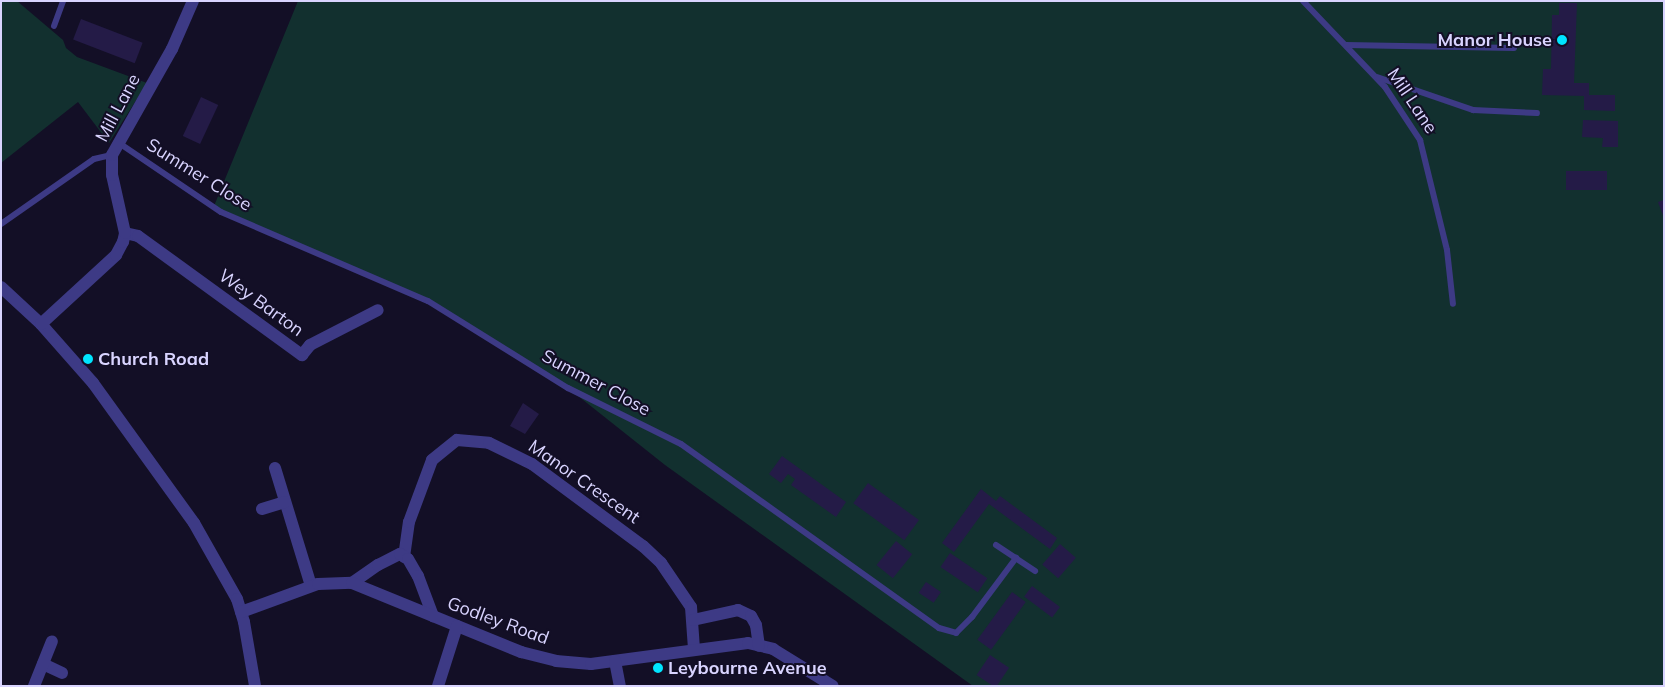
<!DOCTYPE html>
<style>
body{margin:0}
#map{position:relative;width:1665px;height:687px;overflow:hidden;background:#130f26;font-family:Mulish,sans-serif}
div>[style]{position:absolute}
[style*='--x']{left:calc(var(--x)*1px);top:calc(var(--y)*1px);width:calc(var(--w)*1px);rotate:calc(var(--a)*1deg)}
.green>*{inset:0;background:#12302f}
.building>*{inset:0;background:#241b47;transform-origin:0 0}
.lane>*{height:6px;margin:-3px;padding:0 3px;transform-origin:3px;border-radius:3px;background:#3d3a85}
.street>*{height:12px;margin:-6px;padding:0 6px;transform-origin:6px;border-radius:6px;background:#3d3a85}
.dots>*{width:14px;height:14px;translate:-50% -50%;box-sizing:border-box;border:2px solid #130f26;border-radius:50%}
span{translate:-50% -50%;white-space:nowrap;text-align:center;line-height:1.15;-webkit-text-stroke:4px #130f26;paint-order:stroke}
.poi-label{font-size:18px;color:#d9d4ff;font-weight:700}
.right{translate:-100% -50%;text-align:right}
.left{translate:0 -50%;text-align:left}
.street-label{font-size:18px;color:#d9d4ff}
.frame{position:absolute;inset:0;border:2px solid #d9d4ff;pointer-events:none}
</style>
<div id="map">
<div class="green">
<i style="clip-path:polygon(1px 1px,17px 1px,63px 40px,66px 48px,77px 57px,147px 83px,109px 143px,78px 102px,1px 163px)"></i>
<i style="clip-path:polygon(298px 1px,1664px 1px,1664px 686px,973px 686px,665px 465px,568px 388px,428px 301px,214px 206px)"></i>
</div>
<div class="building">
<i style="clip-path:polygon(1559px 3px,1577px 3px,1574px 83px,1589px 83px,1589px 95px,1615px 95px,1615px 111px,1584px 110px,1584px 96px,1542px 95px,1543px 69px,1551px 69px,1552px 15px,1559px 15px)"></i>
<i style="left:81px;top:19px;width:66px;height:22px;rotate:21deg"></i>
<i style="left:201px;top:97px;width:19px;height:43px;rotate:25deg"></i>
<i style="clip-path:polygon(1583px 120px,1618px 121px,1618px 147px,1602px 147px,1603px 138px,1582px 137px)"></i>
<i style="left:1566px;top:171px;width:41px;height:19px"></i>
<i style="clip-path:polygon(1664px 200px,1664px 218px,1658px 202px)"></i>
<i style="clip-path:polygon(523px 403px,539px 414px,525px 434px,510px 426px)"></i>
<i style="clip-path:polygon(782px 456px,846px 502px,836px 517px,791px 485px,795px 479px,788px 474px,781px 483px,769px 474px)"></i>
<i style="left:868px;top:483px;width:63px;height:25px;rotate:36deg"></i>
<i style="clip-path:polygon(981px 489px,996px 501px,1000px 496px,1057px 538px,1050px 549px,989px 504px,954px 552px,942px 543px)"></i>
<i style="left:896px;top:541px;width:21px;height:31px;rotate:39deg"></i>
<i style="left:1060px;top:544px;width:21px;height:27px;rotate:41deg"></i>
<i style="left:950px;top:553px;width:45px;height:17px;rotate:34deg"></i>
<i style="left:926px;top:582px;width:18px;height:13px;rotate:34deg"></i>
<i style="left:1032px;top:586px;width:35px;height:13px;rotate:37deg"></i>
<i style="left:1012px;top:592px;width:17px;height:59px;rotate:36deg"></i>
<i style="left:990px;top:655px;width:23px;height:24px;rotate:34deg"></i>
</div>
<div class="lane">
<i style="--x:1303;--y:1;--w:119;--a:46.4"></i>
<i style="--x:1385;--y:87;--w:64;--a:56.6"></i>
<i style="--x:1420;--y:140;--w:113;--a:76.2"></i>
<i style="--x:1447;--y:250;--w:54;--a:83.7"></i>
<i style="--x:54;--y:26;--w:27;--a:-70"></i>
<i style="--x:1346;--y:45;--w:168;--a:1"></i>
<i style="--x:1377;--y:77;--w:102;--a:19"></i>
<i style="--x:1473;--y:110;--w:64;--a:2.7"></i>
<i style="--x:119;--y:143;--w:123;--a:34.1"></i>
<i style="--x:221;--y:212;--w:225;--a:23.3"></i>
<i style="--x:428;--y:301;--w:165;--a:31.9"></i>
<i style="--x:568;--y:388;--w:126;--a:26.4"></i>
<i style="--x:681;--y:444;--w:317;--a:35.5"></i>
<i style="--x:939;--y:628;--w:18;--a:16"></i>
<i style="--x:956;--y:633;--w:23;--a:-45"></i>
<i style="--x:972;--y:617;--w:74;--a:-53.3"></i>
<i style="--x:1;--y:224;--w:113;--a:-35"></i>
<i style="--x:94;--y:159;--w:18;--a:-13"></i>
<i style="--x:996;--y:545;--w:47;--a:33.7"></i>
</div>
<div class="street">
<i style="--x:125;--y:233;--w:13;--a:13"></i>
<i style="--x:138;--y:236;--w:203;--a:36"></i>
<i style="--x:302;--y:355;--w:13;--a:-51"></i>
<i style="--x:310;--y:345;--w:76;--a:-27.2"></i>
<i style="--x:1;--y:287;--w:54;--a:42.8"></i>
<i style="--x:41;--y:324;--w:79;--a:48.6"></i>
<i style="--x:93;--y:383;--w:173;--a:54.2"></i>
<i style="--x:194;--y:523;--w:87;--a:60.5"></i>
<i style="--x:237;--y:599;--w:24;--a:73"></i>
<i style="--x:244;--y:622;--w:65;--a:80.2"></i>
<i style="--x:41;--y:324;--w:102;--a:-42.6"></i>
<i style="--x:116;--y:255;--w:15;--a:-62"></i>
<i style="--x:123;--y:242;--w:9;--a:-77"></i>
<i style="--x:125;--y:233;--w:59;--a:-102.6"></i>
<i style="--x:112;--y:175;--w:20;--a:-90"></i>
<i style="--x:112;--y:155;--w:122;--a:-60.5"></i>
<i style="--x:172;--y:49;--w:52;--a:-66.4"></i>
<i style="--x:275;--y:468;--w:123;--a:73"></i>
<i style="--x:262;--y:509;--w:24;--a:-17"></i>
<i style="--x:404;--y:557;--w:35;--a:-82"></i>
<i style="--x:409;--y:522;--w:66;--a:-69.6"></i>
<i style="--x:432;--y:460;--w:32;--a:-39"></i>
<i style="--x:457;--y:440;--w:32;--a:5"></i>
<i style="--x:489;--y:443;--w:48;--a:26"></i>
<i style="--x:532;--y:464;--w:138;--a:36.5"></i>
<i style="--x:643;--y:546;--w:25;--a:43"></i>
<i style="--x:661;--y:563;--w:53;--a:55.7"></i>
<i style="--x:691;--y:607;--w:42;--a:85.9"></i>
<i style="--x:352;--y:583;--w:32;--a:-35"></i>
<i style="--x:378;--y:565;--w:25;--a:-27"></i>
<i style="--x:400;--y:554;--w:9;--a:32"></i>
<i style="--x:408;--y:559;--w:20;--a:60"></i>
<i style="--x:418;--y:576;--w:43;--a:69.4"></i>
<i style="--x:241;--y:612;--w:82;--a:-20"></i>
<i style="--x:318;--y:584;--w:34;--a:-2"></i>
<i style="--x:352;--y:583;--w:183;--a:22.2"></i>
<i style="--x:521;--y:652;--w:36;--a:14"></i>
<i style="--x:556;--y:661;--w:35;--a:5"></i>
<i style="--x:591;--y:664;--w:158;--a:-7.6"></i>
<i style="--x:748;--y:643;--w:26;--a:13"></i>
<i style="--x:773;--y:649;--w:70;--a:31.7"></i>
<i style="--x:693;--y:620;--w:46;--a:-12.5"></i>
<i style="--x:738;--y:610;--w:14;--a:25"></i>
<i style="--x:751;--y:616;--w:10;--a:61"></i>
<i style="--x:756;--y:625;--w:21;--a:82"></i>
<i style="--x:615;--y:661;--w:25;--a:79"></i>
<i style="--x:43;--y:664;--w:21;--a:25"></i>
<i style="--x:34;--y:686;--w:48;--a:-68.2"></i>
<i style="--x:438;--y:686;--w:63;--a:-72.4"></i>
</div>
<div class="dots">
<i style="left:1562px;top:40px;background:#00e5ff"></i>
<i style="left:88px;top:359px;background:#00e5ff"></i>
<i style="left:658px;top:668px;background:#00e5ff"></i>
</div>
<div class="poi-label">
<span class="right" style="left:1552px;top:40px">Manor House</span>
<span class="left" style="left:98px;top:359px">Church Road</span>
<span class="left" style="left:668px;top:668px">Leybourne Avenue</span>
</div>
<div class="street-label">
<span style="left:1412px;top:101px;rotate:56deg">Mill Lane</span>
<span style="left:118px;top:108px;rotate:-62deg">Mill Lane</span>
<span style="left:199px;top:175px;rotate:32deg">Summer Close</span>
<span style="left:261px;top:303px;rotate:36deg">Wey Barton</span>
<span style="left:596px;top:383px;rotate:28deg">Summer Close</span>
<span style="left:584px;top:482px;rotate:35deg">Manor Crescent</span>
<span style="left:498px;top:621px;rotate:20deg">Godley Road</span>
</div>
<div class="frame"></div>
</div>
